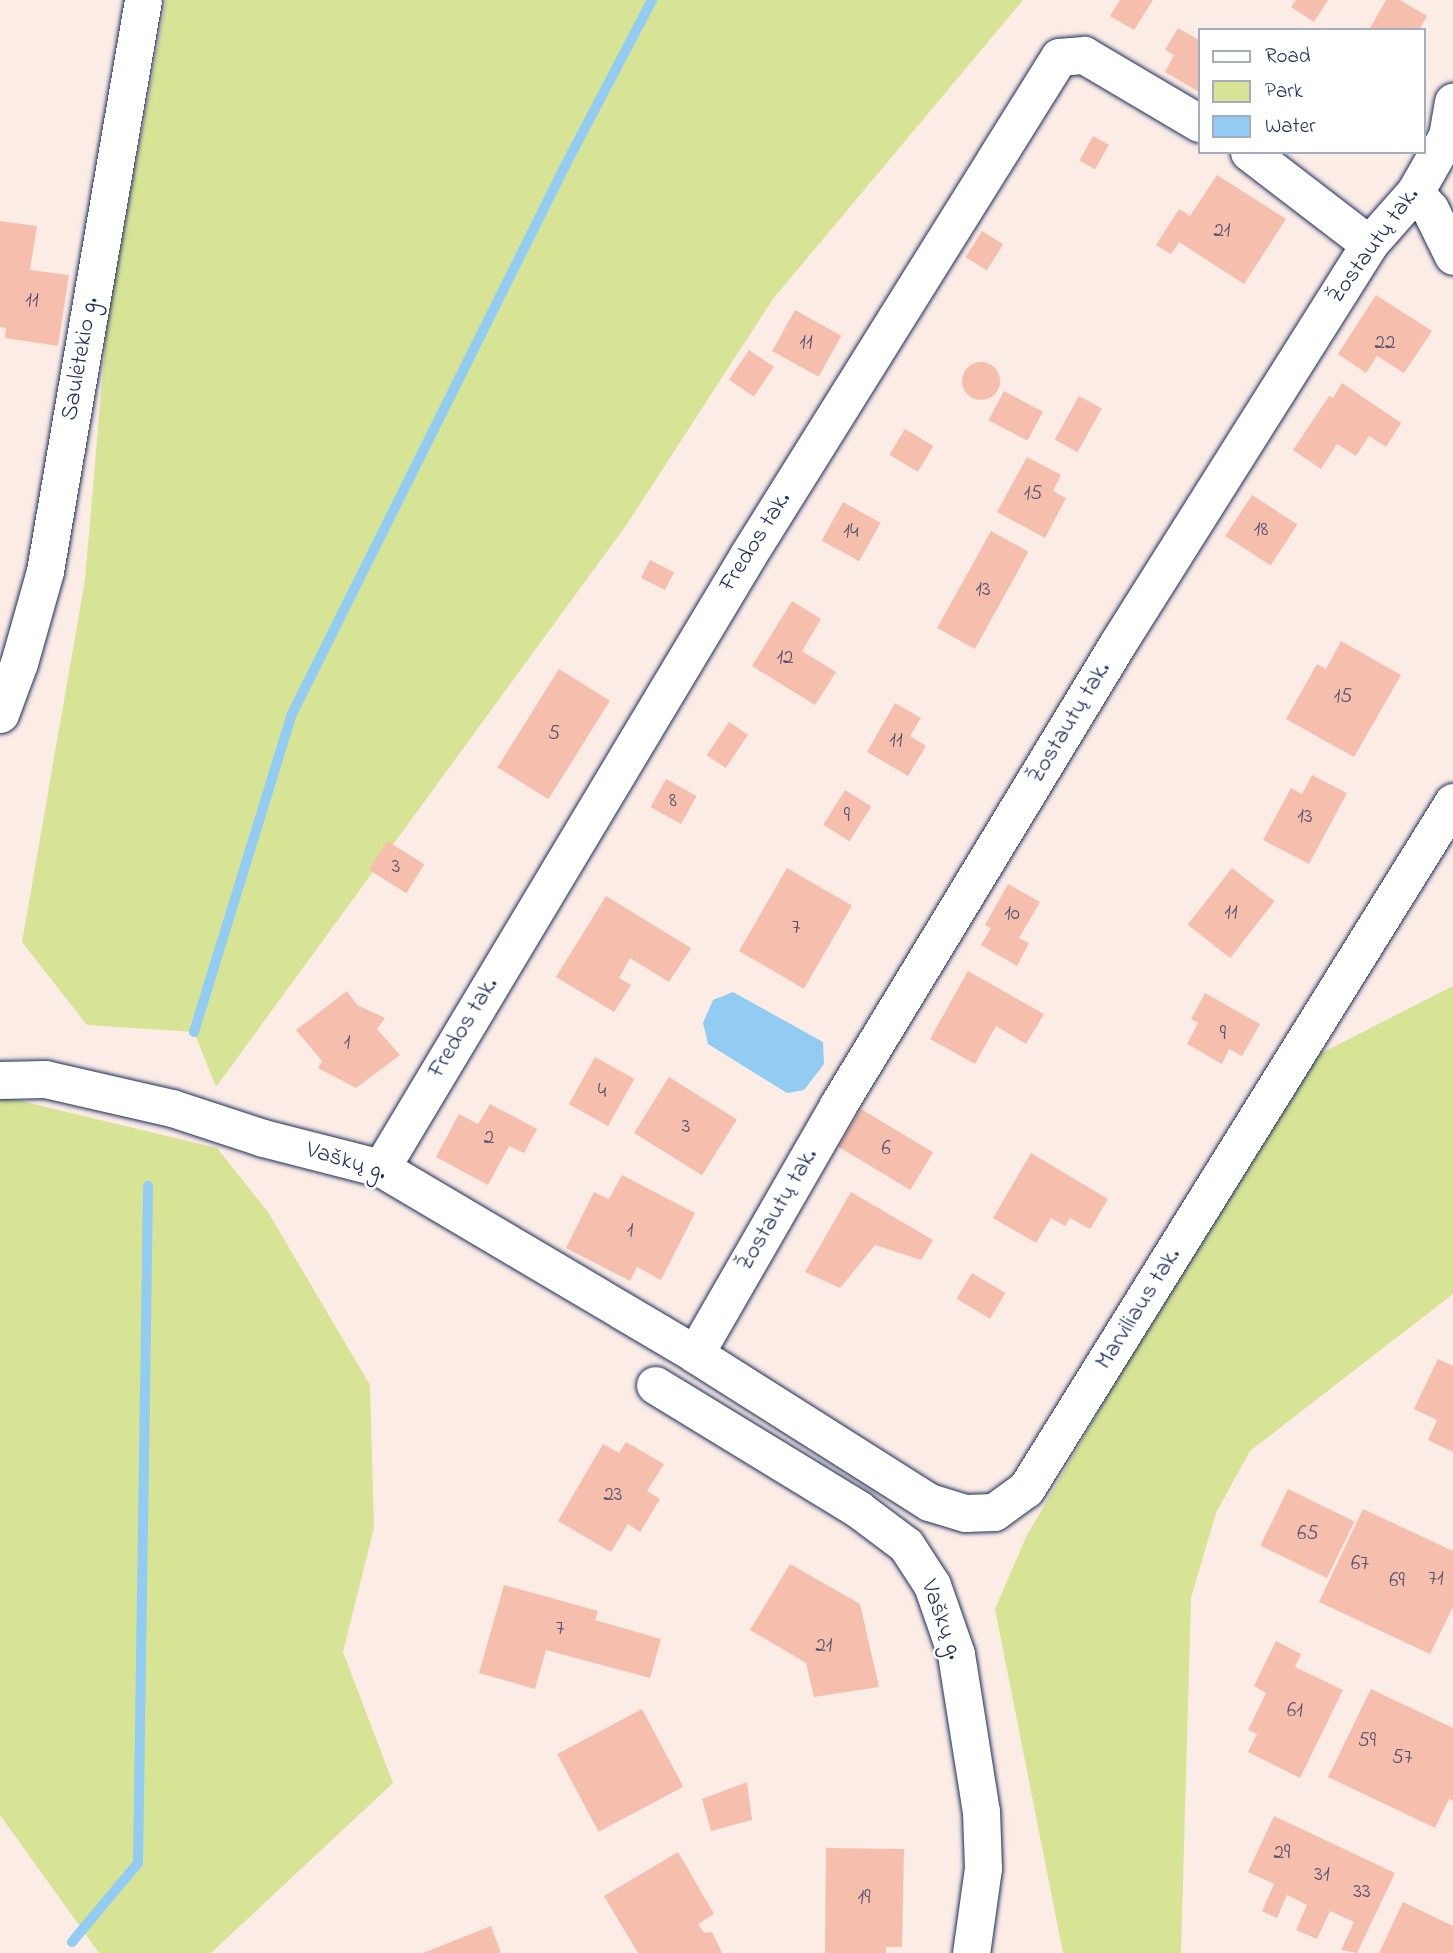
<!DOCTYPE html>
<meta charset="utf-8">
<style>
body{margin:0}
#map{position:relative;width:1453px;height:1953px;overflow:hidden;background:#fcece6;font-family:"Indie Flower",sans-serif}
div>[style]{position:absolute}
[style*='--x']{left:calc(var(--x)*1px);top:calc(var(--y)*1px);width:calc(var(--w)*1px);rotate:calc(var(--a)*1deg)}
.green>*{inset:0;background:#d7e395}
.water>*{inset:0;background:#93ccf3}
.stream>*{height:10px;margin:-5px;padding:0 5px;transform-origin:5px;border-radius:5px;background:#93ccf3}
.building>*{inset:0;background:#f6beac;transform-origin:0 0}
.round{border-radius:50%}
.roads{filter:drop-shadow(0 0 2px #1b2f5e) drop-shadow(0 0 2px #1b2f5e)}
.minor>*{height:37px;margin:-18.5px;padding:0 18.5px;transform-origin:18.5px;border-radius:18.5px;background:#fff}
span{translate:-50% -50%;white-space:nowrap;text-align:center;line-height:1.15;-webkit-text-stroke:5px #fff;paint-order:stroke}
.number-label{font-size:21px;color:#525372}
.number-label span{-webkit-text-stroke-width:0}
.street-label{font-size:24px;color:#1b2f5e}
.legend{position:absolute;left:1198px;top:28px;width:228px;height:126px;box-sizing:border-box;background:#fff;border:2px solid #a4acbf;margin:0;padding:9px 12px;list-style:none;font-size:21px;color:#1b2f5e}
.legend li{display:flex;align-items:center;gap:14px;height:35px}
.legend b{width:35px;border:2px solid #a4acbf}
</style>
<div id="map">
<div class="green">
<i style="clip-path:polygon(166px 0,1023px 0,773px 299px,627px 524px,216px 1087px,194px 1032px,87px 1025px,22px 942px,85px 580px,107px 323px)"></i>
<i style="clip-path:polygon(1453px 986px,1453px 1294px,1250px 1451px,1216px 1513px,1191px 1598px,1181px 1953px,1063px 1953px,995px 1609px,1026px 1537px,1298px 1065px)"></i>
<i style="clip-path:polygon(0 1096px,217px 1148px,268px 1212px,370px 1385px,374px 1528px,343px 1652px,393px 1783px,211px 1953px,99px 1953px,0 1815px)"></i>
</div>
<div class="water">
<i style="clip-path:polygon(733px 992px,823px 1042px,824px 1064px,804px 1090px,787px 1093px,708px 1044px,703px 1023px,713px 1000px)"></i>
</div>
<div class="stream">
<i style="--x:194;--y:1032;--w:333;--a:-72.9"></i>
<i style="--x:292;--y:714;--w:614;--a:-63.52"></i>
<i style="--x:566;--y:164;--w:185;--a:-62.3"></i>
<i style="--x:72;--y:1942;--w:103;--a:-50.1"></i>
<i style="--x:138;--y:1863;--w:677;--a:-89.15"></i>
</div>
<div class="building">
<i style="clip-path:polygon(1120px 0,1153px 0,1134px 30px,1110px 16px)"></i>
<i style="clip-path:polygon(1296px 0,1328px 0,1314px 22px,1291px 7px)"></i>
<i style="clip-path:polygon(1386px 0,1400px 0,1427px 16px,1419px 30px,1369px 30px)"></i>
<i style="clip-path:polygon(1178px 28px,1199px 40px,1199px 92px,1165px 72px,1174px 55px,1165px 50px)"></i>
<i style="left:1093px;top:136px;width:18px;height:28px;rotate:29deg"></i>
<i style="clip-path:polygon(1217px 175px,1286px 219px,1244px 284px,1179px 242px,1171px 254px,1156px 245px,1179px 209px,1190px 216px)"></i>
<i style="clip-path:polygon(0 221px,37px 226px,30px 270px,69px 275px,58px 346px,5px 338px,6px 328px,0 327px)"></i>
<i style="left:982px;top:231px;width:25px;height:31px;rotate:32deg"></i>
<i style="clip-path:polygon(1376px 295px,1432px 331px,1404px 373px,1377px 356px,1366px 373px,1338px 354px)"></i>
<i style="left:795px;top:310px;width:53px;height:47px;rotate:29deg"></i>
<i style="left:749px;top:350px;width:30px;height:36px;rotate:34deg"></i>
<i class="round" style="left:962px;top:362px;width:38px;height:38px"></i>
<i style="clip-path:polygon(1342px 383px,1401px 423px,1386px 447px,1369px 436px,1356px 456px,1337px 444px,1321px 469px,1293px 450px,1329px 396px,1333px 398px)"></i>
<i style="left:1004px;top:391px;width:44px;height:33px;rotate:28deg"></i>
<i style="left:1079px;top:396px;width:26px;height:50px;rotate:29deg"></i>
<i style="left:905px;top:429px;width:33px;height:30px;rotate:31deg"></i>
<i style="clip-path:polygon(1027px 457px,1061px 475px,1053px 491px,1066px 498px,1045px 538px,997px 512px)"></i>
<i style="left:1252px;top:495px;width:54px;height:49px;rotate:33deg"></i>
<i style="left:843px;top:502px;width:43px;height:44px;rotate:29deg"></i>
<i style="left:991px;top:531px;width:43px;height:111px;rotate:29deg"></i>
<i style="left:650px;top:560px;width:27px;height:20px;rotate:27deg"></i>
<i style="clip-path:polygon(792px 601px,821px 619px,802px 651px,836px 672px,815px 705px,752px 666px)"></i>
<i style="clip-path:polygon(1341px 641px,1401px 675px,1354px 757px,1286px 719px,1317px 664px,1326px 669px)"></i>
<i style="left:559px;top:669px;width:60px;height:116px;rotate:32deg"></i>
<i style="clip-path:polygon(895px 703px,921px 718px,910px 736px,926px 746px,908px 776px,867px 752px)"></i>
<i style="left:729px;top:722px;width:23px;height:40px;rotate:34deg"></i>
<i style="clip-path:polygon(1312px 775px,1347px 793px,1309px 864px,1263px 840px,1291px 788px,1302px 794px)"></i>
<i style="left:666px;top:779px;width:35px;height:32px;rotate:29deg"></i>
<i style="left:845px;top:790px;width:31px;height:41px;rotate:32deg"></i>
<i style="left:387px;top:841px;width:44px;height:34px;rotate:32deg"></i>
<i style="left:787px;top:868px;width:75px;height:96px;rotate:30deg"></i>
<i style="left:1232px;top:868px;width:54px;height:72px;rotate:38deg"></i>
<i style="clip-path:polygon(1008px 884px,1040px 902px,1019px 938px,1029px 943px,1017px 966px,981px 945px,991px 928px,985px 925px)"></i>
<i style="clip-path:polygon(606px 896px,691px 948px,669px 982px,630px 958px,619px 978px,631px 985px,614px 1012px,556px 977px)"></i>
<i style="clip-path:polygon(968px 971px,1044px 1014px,1026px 1044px,996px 1026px,975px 1064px,930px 1039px)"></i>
<i style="clip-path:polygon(347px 991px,357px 1005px,385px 1018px,377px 1029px,400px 1055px,356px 1088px,318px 1068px,322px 1061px,296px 1030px)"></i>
<i style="clip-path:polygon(1205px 993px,1260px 1024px,1242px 1056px,1229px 1049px,1222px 1064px,1187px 1044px,1198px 1023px,1191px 1019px)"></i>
<i style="left:595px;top:1057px;width:45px;height:54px;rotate:29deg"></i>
<i style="left:669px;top:1077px;width:80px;height:66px;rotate:32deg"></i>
<i style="clip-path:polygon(490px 1104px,537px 1129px,524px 1153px,509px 1146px,488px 1185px,436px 1157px,459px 1114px,478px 1124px)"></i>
<i style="left:861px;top:1109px;width:84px;height:44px;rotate:31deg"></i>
<i style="clip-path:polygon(1031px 1153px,1108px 1199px,1090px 1229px,1070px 1218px,1065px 1226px,1051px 1218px,1036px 1243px,993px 1218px)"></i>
<i style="clip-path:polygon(622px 1175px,695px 1213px,661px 1280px,637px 1267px,630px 1281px,566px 1248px,594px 1192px,609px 1199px)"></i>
<i style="clip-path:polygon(851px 1192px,933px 1240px,921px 1260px,875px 1245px,840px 1288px,805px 1272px)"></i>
<i style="left:972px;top:1273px;width:39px;height:30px;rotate:31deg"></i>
<i style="clip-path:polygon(1438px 1359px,1453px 1366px,1453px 1452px,1428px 1440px,1437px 1420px,1414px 1409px)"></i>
<i style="clip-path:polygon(626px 1442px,664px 1464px,647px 1491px,660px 1499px,640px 1532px,628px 1524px,611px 1552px,558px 1521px,603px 1444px,619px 1453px)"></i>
<i style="left:1288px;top:1489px;width:74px;height:63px;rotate:26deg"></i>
<i style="clip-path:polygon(1363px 1509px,1453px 1551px,1453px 1607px,1430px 1654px,1319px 1602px)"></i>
<i style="clip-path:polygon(790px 1564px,860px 1604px,879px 1687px,814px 1697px,806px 1663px,750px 1630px)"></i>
<i style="clip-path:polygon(504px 1585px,598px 1611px,595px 1620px,661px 1639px,650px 1678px,546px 1650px,535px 1689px,479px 1673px)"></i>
<i style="clip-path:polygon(1276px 1641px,1301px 1654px,1295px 1667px,1343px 1690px,1300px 1778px,1248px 1752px,1257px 1734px,1248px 1730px,1266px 1693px,1254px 1686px)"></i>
<i style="clip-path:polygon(1371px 1689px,1453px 1728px,1453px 1801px,1449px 1799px,1435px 1828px,1328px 1777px)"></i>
<i style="left:642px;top:1709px;width:88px;height:96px;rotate:62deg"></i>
<i style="clip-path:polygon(747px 1782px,752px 1820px,711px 1831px,702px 1799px)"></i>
<i style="clip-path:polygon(1274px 1816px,1395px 1873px,1357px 1953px,1341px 1950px,1354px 1922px,1330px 1911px,1317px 1939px,1296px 1930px,1307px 1905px,1287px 1895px,1277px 1918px,1262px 1911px,1274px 1884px,1248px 1872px)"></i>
<i style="clip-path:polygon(826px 1848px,904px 1849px,902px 1947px,886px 1947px,886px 1953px,825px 1953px)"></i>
<i style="clip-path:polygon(678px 1852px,714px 1914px,698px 1924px,704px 1933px,712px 1932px,722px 1953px,638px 1953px,604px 1896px)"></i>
<i style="clip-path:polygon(1403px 1902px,1453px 1926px,1453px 1953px,1379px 1953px)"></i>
<i style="clip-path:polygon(491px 1926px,501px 1953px,423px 1953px)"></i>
</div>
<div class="roads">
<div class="minor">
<i style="--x:1249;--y:152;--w:151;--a:37.5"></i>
<i style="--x:1415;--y:192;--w:23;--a:49"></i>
<i style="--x:1430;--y:209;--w:52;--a:63.9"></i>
<i style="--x:0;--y:714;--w:54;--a:-69.6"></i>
<i style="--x:19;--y:663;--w:96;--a:-74.2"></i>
<i style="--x:45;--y:571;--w:579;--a:-80.26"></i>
<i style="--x:0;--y:1080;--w:45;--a:-1.3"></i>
<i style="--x:45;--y:1079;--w:130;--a:12.9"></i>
<i style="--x:172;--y:1108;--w:96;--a:18.2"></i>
<i style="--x:263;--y:1138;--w:122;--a:14.3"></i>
<i style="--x:381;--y:1168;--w:365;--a:30.6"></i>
<i style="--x:695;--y:1354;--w:277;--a:32.3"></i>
<i style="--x:929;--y:1502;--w:38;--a:17"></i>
<i style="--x:965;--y:1513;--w:29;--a:-2"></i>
<i style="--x:994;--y:1512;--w:39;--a:-36"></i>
<i style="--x:1026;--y:1489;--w:809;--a:-58.14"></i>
<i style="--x:381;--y:1168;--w:714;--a:-59.09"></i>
<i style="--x:748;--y:555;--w:587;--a:-58.02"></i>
<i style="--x:1059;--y:57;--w:25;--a:-5"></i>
<i style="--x:1084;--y:55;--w:134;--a:30.6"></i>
<i style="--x:695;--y:1354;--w:287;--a:-60.1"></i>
<i style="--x:838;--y:1105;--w:540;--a:-58.78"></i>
<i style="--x:1118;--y:643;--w:471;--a:-57.8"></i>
<i style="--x:1369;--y:244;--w:69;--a:-48.5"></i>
<i style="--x:1415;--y:192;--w:64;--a:-60.3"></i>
<i style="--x:1447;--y:136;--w:35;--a:-80"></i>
<i style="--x:655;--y:1385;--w:238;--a:31.4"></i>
<i style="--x:858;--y:1509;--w:60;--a:36.9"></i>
<i style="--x:906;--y:1545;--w:48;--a:57"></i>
<i style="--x:932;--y:1585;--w:73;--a:70.8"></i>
<i style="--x:956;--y:1654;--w:159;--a:81"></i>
<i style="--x:981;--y:1811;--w:57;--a:88"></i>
<i style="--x:983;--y:1868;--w:86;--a:98"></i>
</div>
</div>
<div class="number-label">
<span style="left:1222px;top:231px">21</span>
<span style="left:32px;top:301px">11</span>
<span style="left:806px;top:343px">11</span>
<span style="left:1385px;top:343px">22</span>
<span style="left:1033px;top:494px">15</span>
<span style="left:1261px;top:530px">18</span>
<span style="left:851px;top:532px">14</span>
<span style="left:983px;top:590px">13</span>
<span style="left:785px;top:658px">12</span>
<span style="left:1343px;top:697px">15</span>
<span style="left:554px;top:734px">5</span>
<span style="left:896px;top:741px">11</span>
<span style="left:673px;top:801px">8</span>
<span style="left:847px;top:816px">9</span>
<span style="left:1305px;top:817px">13</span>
<span style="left:396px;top:867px">3</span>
<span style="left:1231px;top:913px">11</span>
<span style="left:1012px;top:914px">10</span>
<span style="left:796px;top:928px">7</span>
<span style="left:1223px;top:1034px">9</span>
<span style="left:347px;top:1043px">1</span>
<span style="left:602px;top:1092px">4</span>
<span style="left:686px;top:1127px">3</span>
<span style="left:489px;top:1138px">2</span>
<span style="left:886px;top:1149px">6</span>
<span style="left:630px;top:1231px">1</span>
<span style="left:613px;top:1495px">23</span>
<span style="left:1308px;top:1534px">65</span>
<span style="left:1360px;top:1564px">67</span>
<span style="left:1436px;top:1579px">71</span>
<span style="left:1397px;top:1581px">69</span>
<span style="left:560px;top:1629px">7</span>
<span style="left:824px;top:1646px">21</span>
<span style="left:1295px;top:1711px">61</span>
<span style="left:1367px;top:1741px">59</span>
<span style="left:1402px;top:1758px">57</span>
<span style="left:1282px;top:1853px">29</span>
<span style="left:1322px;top:1875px">31</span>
<span style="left:1362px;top:1892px">33</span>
<span style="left:864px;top:1898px">19</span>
</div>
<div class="street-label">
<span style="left:1374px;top:246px;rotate:-54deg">Žostautų tak.</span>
<span style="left:81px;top:359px;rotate:-80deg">Saulėtekio g.</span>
<span style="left:756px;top:542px;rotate:-58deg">Fredos tak.</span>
<span style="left:1070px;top:723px;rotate:-59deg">Žostautų tak.</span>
<span style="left:464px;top:1028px;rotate:-59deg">Fredos tak.</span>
<span style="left:346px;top:1162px;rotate:17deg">Vaškų g.</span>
<span style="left:778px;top:1210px;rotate:-60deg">Žostautų tak.</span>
<span style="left:1139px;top:1309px;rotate:-58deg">Marviliaus tak.</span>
<span style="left:941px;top:1620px;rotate:70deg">Vaškų g.</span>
</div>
<ul class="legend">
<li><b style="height:9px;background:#fff"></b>Road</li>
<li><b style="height:19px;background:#d7e395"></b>Park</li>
<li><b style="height:19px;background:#93ccf3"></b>Water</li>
</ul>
</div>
